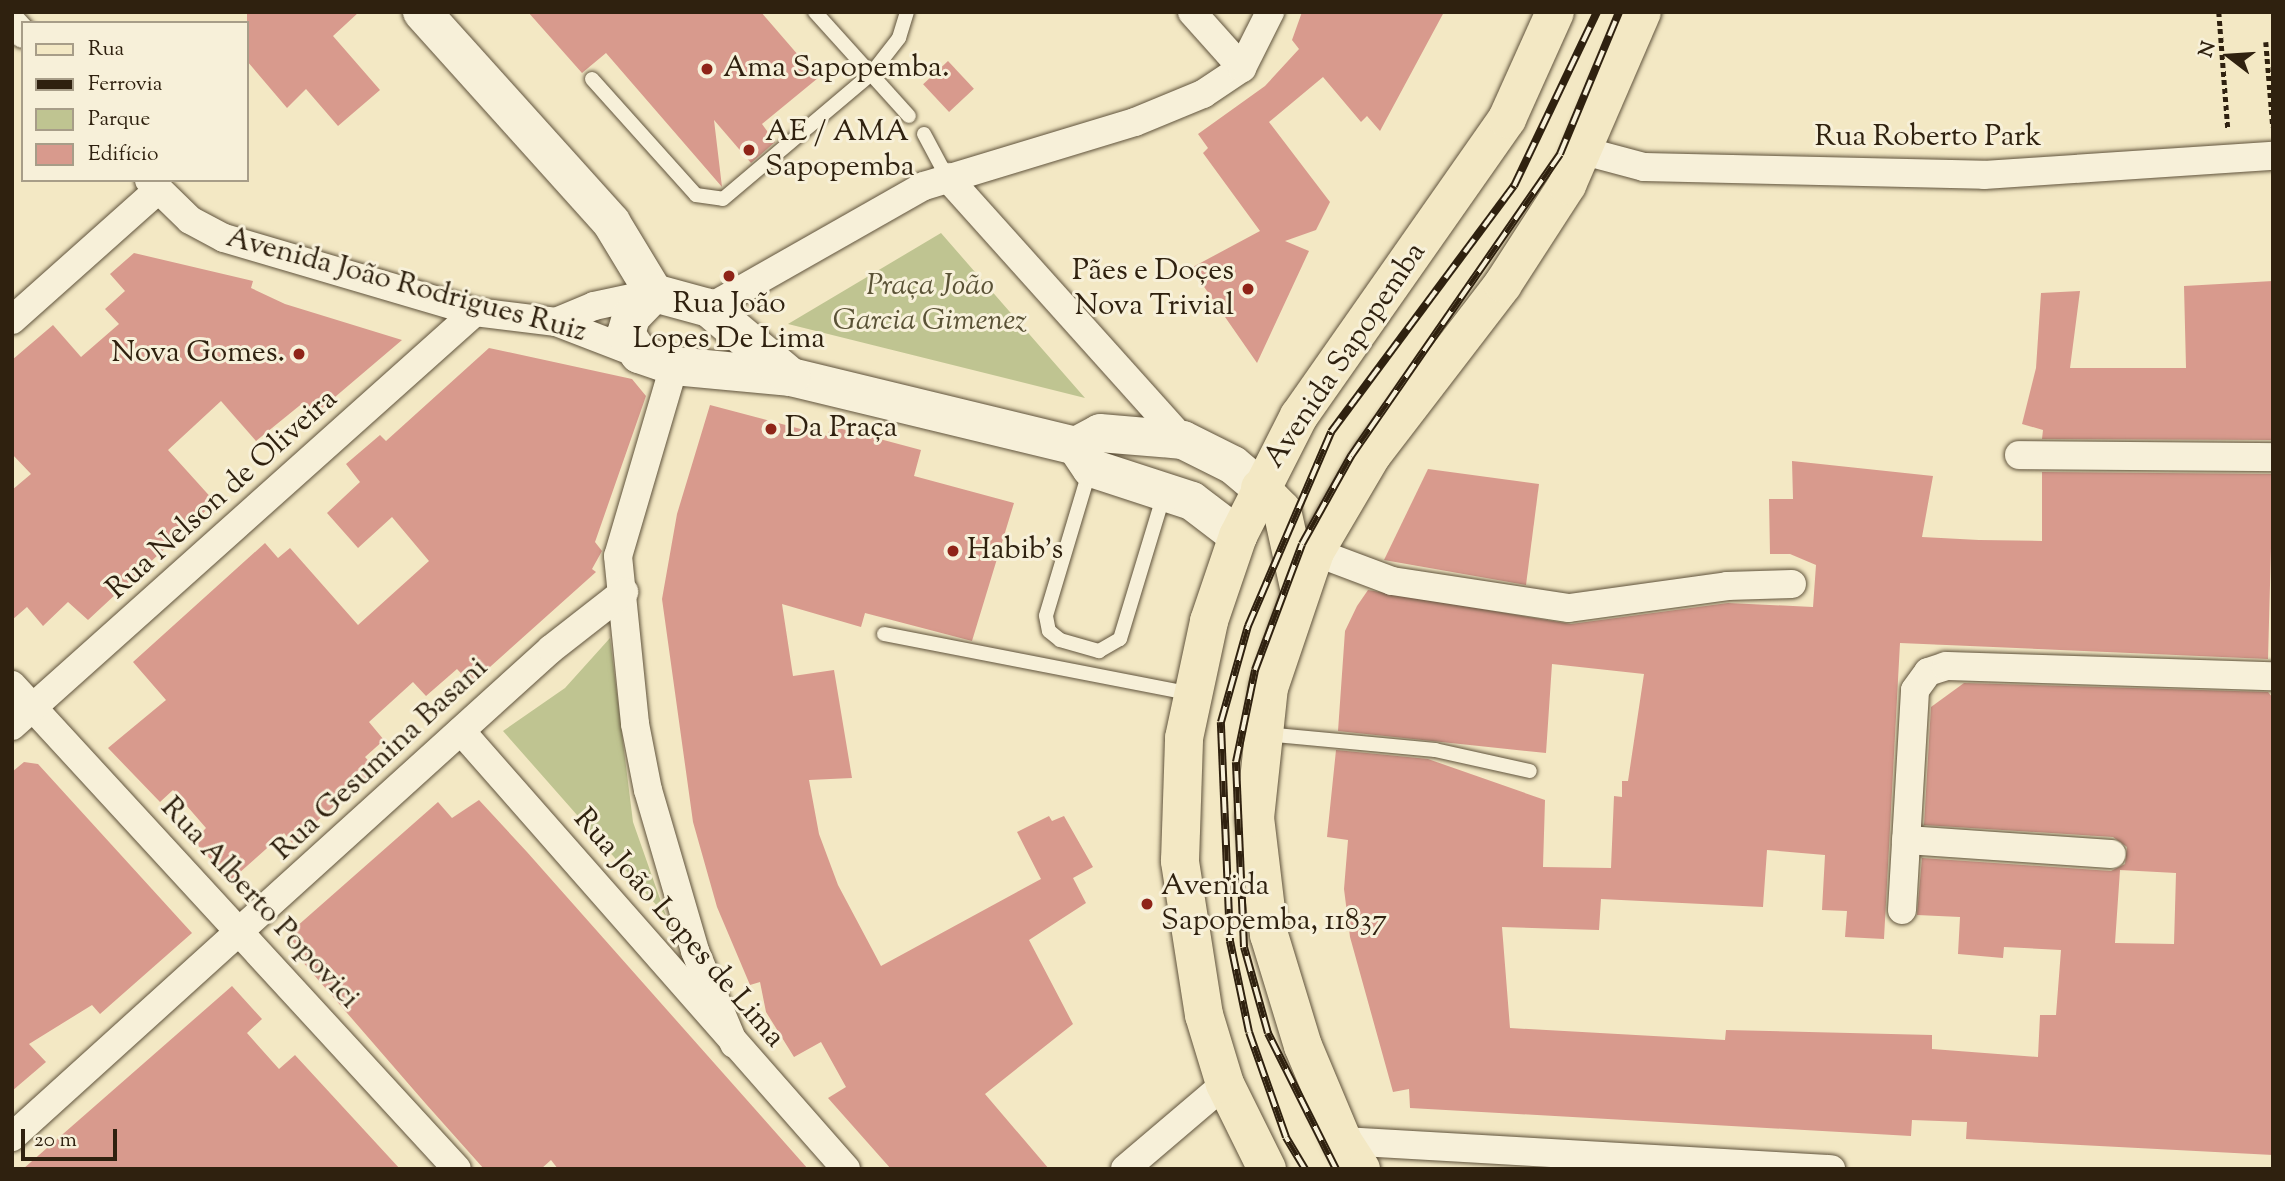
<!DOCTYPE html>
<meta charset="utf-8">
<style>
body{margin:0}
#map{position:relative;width:2285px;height:1181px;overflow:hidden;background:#f3e8c4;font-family:"Sorts Mill Goudy",serif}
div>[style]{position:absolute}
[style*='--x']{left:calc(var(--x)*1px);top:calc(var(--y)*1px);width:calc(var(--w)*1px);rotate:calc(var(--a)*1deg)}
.green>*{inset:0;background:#bfc491}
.building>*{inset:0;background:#d89a8d;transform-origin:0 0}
.path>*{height:4.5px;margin-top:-2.25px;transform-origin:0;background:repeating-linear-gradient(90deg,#2f210f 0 5px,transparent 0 8.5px)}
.roads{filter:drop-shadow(0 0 2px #60533c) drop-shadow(0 0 2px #60533c)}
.lane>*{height:14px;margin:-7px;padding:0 7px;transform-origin:7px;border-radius:7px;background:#f7f0d9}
.street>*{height:28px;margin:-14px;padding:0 14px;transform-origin:14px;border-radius:14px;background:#f7f0d9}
.secondary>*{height:38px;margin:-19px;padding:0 19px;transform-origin:19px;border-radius:19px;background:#f7f0d9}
.primary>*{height:38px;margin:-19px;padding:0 19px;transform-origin:19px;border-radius:19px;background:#f3e8c4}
.rail>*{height:8px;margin-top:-4px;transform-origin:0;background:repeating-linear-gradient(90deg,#f7f0d9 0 16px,#2f210f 0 32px);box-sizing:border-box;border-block:2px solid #2f210f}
.dots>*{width:19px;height:19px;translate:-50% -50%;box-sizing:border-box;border:4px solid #f7f0d9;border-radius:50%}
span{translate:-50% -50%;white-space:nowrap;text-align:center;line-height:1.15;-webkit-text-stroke:6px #f7f0d9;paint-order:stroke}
.poi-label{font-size:30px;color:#2f210f}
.left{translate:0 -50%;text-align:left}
.right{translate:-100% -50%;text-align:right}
.street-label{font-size:30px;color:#2f210f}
.park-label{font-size:30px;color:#5a5236;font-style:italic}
.frame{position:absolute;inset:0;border:14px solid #2f210f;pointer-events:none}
.legend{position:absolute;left:21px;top:21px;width:228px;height:161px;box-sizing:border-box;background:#f7f0d9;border:2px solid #a79d88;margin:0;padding:9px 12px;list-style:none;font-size:21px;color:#2f210f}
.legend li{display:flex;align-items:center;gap:14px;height:35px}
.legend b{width:35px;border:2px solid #a79d88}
.north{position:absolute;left:2194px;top:21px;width:70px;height:70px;-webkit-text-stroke:5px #f7f0d9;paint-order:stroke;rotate:287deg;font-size:19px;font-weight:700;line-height:28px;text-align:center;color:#2f210f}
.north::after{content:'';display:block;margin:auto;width:24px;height:32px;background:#2f210f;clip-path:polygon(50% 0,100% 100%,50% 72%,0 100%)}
.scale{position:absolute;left:21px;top:1129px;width:96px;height:32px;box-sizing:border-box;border:4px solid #2f210f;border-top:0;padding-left:9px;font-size:21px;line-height:24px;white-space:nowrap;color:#2f210f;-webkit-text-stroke:5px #f7f0d9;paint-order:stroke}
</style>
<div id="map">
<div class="green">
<i style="clip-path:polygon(941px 233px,968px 264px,1085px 398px,788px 324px)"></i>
<i style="clip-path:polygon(610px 638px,633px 822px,666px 916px,503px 731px,565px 688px)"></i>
</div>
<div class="building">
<i style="clip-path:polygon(247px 12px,359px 12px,333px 36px,380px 90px,338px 126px,306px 89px,287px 108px,247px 61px)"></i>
<i style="clip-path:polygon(528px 12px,761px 12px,818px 78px,762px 124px,775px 142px,751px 163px,714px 120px,722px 187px,606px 53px,582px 73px)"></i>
<i style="clip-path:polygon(1302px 12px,1444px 12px,1380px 131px,1367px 116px,1361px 122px,1323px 77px,1269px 122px,1330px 202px,1316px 230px,1285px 241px,1309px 251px,1257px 363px,1191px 268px,1260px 231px,1203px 153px,1208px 148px,1198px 134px,1265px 86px,1299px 49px,1292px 40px)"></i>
<i style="left:948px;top:61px;width:38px;height:34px;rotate:47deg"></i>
<i style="clip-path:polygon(134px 253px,253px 281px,251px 288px,285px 304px,402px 340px,315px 414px,304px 402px,256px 441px,221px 401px,168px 450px,215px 502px,88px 620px,68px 602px,43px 626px,27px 607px,12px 620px,12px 490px,31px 474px,12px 454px,12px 360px,53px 325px,81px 357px,119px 324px,105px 309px,125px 291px,110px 274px)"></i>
<i style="clip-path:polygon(2273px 281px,2273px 440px,2042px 439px,2043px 430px,2022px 424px,2036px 368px,2041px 293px,2080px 291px,2070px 368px,2186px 368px,2184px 286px)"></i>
<i style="clip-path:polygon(489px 348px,632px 379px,646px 396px,595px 542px,602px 551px,592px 569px,596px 572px,471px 684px,457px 669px,426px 696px,413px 682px,369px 722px,384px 740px,365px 757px,376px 769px,292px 843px,284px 833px,230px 881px,194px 841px,206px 828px,173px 790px,160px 802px,108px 748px,166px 700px,133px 662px,265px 543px,278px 558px,290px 548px,358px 625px,429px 561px,392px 517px,358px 548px,327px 513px,360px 482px,346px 464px,380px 435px,386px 441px)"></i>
<i style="clip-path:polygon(710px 405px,827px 436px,831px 426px,921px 450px,914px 476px,1014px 503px,972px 641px,865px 613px,861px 627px,782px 604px,793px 676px,834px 670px,852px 778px,809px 780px,819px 834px,838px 885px,881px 966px,1041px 879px,1017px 832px,1049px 816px,1052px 821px,1064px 816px,1093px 867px,1073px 878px,1086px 903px,1029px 940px,1073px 1024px,985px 1094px,1049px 1169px,891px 1169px,828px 1098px,846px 1087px,821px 1042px,794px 1057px,766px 1012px,760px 982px,750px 985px,717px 907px,693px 822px,662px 599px,677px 514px)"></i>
<i style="clip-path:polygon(evenodd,1792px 461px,1933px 476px,1922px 537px,1979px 540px,2042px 541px,2042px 472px,2273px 474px,2268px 659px,1900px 643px,1884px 939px,1845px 937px,1847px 911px,1822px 910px,1825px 855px,1767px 850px,1763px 907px,1601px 899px,1599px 930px,1502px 927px,1510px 1028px,1725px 1040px,1726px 1030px,1932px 1035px,1932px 1049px,2038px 1057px,2040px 1015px,2056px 1015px,2061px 950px,2004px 947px,2003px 958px,1958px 954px,1960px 917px,1917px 915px,1922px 858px,2111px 871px,2125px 864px,2127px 847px,2113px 837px,1924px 825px,1931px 707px,1964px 683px,2268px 692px,2273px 698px,2273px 1155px,1966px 1139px,1967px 1122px,1912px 1120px,1911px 1136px,1410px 1108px,1409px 1089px,1393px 1092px,1350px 937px,1344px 889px,1348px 840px,1327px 837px,1336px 750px,1428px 759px,1545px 800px,1543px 867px,1611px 868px,1614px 796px,1622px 797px,1622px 781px,1628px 781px,1644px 674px,1552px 664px,1546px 753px,1338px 731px,1345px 631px,1357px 606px,1368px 590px,1571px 624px,1728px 603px,1813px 607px,1816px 565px,1790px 554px,1770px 554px,1769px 499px,1793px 499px,1792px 461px,2120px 870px,2176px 873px,2174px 944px,2115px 943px,2120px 870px)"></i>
<i style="clip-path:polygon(1428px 469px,1539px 484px,1526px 585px,1384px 560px)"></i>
<i style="clip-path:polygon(24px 762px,38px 764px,192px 933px,100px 1014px,92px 1005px,29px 1044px,46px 1062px,12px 1091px,12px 772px)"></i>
<i style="clip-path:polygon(479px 800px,527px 852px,808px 1169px,558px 1169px,551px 1160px,541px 1169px,484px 1169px,426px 1104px,301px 960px,306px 956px,287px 935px,438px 802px,452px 818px)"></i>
<i style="clip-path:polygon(232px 986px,262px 1019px,247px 1033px,279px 1069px,295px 1055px,400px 1169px,23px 1169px)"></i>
</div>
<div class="path">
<i style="--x:2219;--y:12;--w:118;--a:85.6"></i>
<i style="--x:2266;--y:42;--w:85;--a:85.3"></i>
</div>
<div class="roads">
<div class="lane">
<i style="--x:815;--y:12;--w:140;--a:47.9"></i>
<i style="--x:592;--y:79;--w:156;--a:48.1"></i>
<i style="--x:696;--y:195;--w:27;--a:8"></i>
<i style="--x:723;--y:199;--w:194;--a:-40.2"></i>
<i style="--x:871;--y:74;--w:46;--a:-52.1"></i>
<i style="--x:899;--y:38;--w:27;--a:-73"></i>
<i style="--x:924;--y:134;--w:49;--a:61.9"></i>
<i style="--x:1090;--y:469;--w:153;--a:106.7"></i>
<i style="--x:1046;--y:616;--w:15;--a:79"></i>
<i style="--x:1049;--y:631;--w:14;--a:39"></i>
<i style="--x:1060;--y:640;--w:41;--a:15.8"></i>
<i style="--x:1099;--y:651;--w:24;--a:-30"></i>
<i style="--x:1120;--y:639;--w:152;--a:-73.1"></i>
<i style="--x:884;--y:634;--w:314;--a:11"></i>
<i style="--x:1265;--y:734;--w:171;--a:5.4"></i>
<i style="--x:1435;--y:750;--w:97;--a:12.5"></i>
</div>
<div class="street">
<i style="--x:1192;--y:12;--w:75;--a:48.2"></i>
<i style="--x:12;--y:22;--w:16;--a:47"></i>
<i style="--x:1584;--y:151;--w:62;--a:14.9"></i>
<i style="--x:1644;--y:167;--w:340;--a:1.3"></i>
<i style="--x:1984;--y:175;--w:290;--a:-3.8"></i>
<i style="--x:947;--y:177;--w:353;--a:48.1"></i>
<i style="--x:149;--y:180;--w:57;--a:44.3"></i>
<i style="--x:190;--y:220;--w:38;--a:28"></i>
<i style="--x:224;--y:238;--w:262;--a:16.4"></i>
<i style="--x:475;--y:312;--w:82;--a:7"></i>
<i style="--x:556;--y:322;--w:89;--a:21.1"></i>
<i style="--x:709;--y:308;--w:247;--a:-29.6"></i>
<i style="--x:924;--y:186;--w:220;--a:-16.9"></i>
<i style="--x:1135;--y:122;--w:74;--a:-22.4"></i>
<i style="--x:1203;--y:94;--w:47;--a:-33.7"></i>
<i style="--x:1242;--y:68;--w:63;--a:-63.4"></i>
<i style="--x:12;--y:320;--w:195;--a:-41.7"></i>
<i style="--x:556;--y:322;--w:41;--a:-22.8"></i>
<i style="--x:594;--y:306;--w:61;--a:-12.2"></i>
<i style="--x:674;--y:366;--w:198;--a:106.4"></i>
<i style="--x:618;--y:556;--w:169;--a:84.2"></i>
<i style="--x:635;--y:724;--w:67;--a:78.9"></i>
<i style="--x:648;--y:790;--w:168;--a:73.7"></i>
<i style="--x:695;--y:951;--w:101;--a:67.2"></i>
<i style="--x:2019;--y:455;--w:254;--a:0.5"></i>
<i style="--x:1315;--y:552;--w:82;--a:20.6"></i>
<i style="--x:1392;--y:581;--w:179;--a:8.7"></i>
<i style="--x:1569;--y:608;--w:160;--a:-7.9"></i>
<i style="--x:1727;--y:586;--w:65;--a:-1.8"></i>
<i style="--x:12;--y:685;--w:657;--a:47.4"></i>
<i style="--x:12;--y:726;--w:621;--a:-41.8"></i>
<i style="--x:461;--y:731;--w:583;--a:48.68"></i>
<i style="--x:1906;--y:840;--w:206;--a:3.9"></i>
<i style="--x:1902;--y:910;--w:220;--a:-86.6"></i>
<i style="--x:1915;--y:690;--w:22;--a:-54"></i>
<i style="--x:1928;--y:672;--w:19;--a:-18"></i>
<i style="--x:1946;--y:666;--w:327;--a:1.8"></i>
<i style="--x:12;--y:1137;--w:727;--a:-42.16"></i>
<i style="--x:551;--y:649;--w:93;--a:-38"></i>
<i style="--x:1343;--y:1141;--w:489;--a:3.3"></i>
<i style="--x:1125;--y:1169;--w:131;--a:-40.4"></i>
</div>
<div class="secondary">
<i style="--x:422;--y:12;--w:283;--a:48"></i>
<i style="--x:611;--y:222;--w:83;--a:58.8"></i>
<i style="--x:654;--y:293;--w:33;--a:134"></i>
<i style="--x:631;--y:317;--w:18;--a:106"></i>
<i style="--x:626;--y:334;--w:24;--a:57"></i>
<i style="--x:639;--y:354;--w:37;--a:19"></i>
<i style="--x:674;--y:366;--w:118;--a:5.4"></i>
<i style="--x:791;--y:377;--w:293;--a:13.6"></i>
<i style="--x:1076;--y:446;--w:27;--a:-28"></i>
<i style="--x:1100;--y:433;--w:83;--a:4.8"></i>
<i style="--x:1183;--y:440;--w:56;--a:26.6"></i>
<i style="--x:1233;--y:465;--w:35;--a:40"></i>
<i style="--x:654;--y:293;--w:57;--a:15.3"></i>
<i style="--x:709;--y:308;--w:107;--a:40.1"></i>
<i style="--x:1076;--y:446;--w:27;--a:56"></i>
<i style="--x:1091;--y:468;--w:106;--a:18.1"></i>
<i style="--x:1192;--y:501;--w:58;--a:37.3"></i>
</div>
<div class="primary">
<i style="--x:1260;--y:488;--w:31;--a:45"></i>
<i style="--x:1282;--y:510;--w:84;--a:77.6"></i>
<i style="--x:1267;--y:1169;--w:95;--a:-116.3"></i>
<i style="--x:1225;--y:1084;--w:72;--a:-106.9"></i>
<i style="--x:1204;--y:1015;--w:156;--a:-98.9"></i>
<i style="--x:1180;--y:861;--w:123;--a:-88.1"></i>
<i style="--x:1184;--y:738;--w:120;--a:-77.9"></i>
<i style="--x:1209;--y:621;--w:90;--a:-71.2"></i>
<i style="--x:1238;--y:536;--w:135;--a:-63.1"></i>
<i style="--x:1299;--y:416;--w:363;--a:-55"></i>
<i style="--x:1507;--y:119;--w:117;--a:-65.8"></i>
<i style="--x:1361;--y:1169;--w:33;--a:-123"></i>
<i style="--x:1343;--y:1141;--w:103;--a:-112.8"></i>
<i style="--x:1303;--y:1046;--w:116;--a:-107"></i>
<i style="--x:1269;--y:935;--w:118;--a:-96.8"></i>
<i style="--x:1255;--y:818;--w:131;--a:-83.9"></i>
<i style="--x:1269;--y:688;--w:144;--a:-71.3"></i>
<i style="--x:1315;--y:552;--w:113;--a:-59.6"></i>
<i style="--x:1372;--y:455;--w:215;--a:-52.5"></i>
<i style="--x:1503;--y:284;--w:118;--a:-57.1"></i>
<i style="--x:1567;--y:185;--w:189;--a:-66.6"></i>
</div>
</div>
<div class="rail">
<i style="--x:1305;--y:1169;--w:37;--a:-121"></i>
<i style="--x:1286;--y:1137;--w:111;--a:-109.4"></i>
<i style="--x:1249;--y:1032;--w:93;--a:-101.8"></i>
<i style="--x:1230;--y:941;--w:219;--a:-92.4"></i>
<i style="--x:1221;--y:722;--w:100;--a:-74.3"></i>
<i style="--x:1248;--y:626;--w:211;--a:-66.8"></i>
<i style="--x:1331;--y:432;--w:307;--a:-53.4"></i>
<i style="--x:1514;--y:186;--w:193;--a:-64.5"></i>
<i style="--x:1336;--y:1169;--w:152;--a:-116.6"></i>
<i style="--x:1268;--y:1033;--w:89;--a:-105.6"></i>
<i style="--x:1244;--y:947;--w:185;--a:-92.5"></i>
<i style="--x:1236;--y:762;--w:94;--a:-78.3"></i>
<i style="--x:1255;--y:670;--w:134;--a:-69.5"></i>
<i style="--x:1302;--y:544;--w:101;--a:-60.9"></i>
<i style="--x:1351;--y:456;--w:367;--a:-55.3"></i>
<i style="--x:1560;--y:154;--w:154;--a:-67.4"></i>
</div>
<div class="dots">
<i style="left:707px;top:69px;background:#8f2418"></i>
<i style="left:749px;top:150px;background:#8f2418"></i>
<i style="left:729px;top:276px;background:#8f2418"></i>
<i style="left:1248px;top:289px;background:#8f2418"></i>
<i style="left:299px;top:354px;background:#8f2418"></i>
<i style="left:771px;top:429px;background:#8f2418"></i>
<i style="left:953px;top:551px;background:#8f2418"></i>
<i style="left:1147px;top:904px;background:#8f2418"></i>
</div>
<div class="poi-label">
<span class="left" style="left:723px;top:69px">Ama Sapopemba.</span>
<span class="left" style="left:765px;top:150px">AE / AMA<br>Sapopemba</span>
<span class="right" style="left:1234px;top:289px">Pães e Doçes<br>Nova Trivial</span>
<span style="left:729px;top:322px">Rua João<br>Lopes De Lima</span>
<span class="right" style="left:285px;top:354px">Nova Gomes.</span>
<span class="left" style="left:785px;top:429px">Da Praça</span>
<span class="left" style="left:967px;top:551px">Habib's</span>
<span class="left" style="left:1161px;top:904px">Avenida<br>Sapopemba, 11837</span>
</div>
<div class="street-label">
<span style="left:1928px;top:138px">Rua Roberto Park</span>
<span style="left:406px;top:286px;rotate:15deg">Avenida João Rodrigues Ruiz</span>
<span style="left:1346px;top:356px;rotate:-56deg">Avenida Sapopemba</span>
<span style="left:223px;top:495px;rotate:-42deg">Rua Nelson de Oliveira</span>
<span style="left:381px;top:760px;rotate:-43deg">Rua Gesumina Basani</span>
<span style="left:259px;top:904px;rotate:47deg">Rua Alberto Popovici</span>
<span style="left:678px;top:929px;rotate:49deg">Rua João Lopes de Lima</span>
</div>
<div class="park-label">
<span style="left:930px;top:304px">Praça João<br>Garcia Gimenez</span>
</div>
<div class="frame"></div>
<ul class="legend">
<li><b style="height:9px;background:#f3e8c4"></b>Rua</li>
<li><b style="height:9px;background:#2f210f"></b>Ferrovia</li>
<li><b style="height:19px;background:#bfc491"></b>Parque</li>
<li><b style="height:19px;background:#d89a8d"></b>Edifício</li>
</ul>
<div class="north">N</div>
<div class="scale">20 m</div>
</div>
